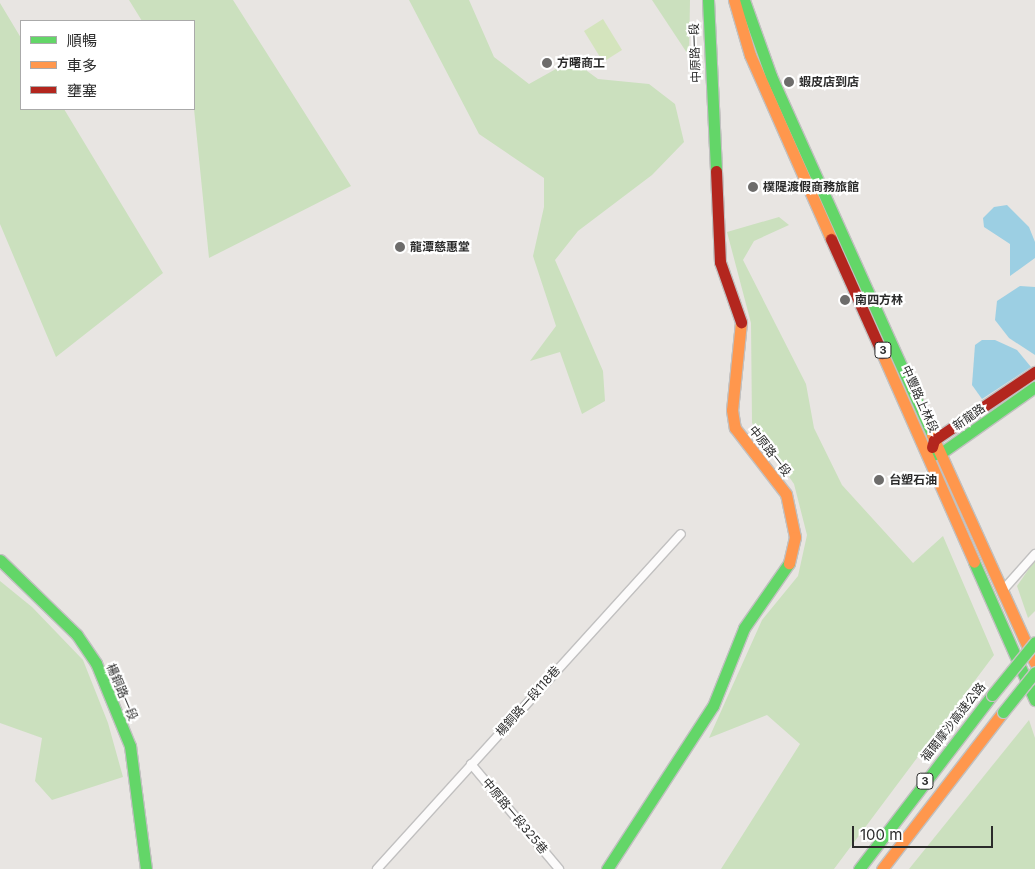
<!DOCTYPE html>
<html>
<head>
<meta charset="utf-8">
<style>
	body { margin:0 }
	#map { position:relative; width:1035px; height:869px; overflow:hidden; background:#e8e5e2; font-family:Inter,"Noto Sans TC",sans-serif }
	div>[style] { position:absolute }
	.green>* { inset:0; background:#cbe0be }
	.pitch>* { inset:0; background:#d4e4bd }
	.water>* { inset:0; background:#9ccfe3 }
	.roads { filter:drop-shadow(1px 0 #c1c0c0) drop-shadow(-1px 0 #c1c0c0) drop-shadow(0 1px #c1c0c0) drop-shadow(0 -1px #c1c0c0) }
	.street>* { height:8px; margin:-4px; padding:0 4px; transform-origin:4px; border-radius:4px; background:#fcfbfb }
	.fast>* { height:11px; margin:-5.5px; padding:0 5.5px; transform-origin:5.5px; border-radius:5.5px; background:#63d668 }
	.slow>* { height:11px; margin:-5.5px; padding:0 5.5px; transform-origin:5.5px; border-radius:5.5px; background:#ff974d }
	.jam>* { height:11px; margin:-5.5px; padding:0 5.5px; transform-origin:5.5px; border-radius:5.5px; background:#b3261e }
	.bridges { filter:drop-shadow(1px 0 #c5c3c2) drop-shadow(-1px 0 #c5c3c2) drop-shadow(0 1px #c5c3c2) drop-shadow(0 -1px #c5c3c2) }
	.fast-bridge>* { height:11px; margin:-5.5px; padding:0 5.5px; transform-origin:5.5px; border-radius:5.5px; background:#63d668 }
	.dots>* { width:14px; height:14px; translate:-50% -50%; box-sizing:border-box; border:2px solid #fff; border-radius:50% }
	span { translate:-50% -50%; white-space:nowrap; text-align:center; line-height:1.15; -webkit-text-stroke:4.5px #fff; paint-order:stroke }
	.shield-label span { padding:1px 4px; background:#fff; border:1px solid; border-radius:4px; -webkit-text-stroke-width:0 }
	.shield-label { font-size:11px; color:#2b2b2b; font-weight:700 }
	.street-label { font-size:12px; color:#2b2b2b }
	.poi-label { font-size:12px; color:#2b2b2b; font-weight:700 }
	.left { translate:0 -50%; text-align:left }
	.legend { position:absolute; left:20px; top:20px; width:175px; height:90px; box-sizing:border-box; background:#fff; border:1px solid #aaa; margin:0; padding:6px 9px; list-style:none; font-size:15px; color:#2b2b2b }
	.legend li { display:flex; align-items:center; gap:10px; height:25px }
	.legend b { width:25px; border:1px solid #aaa }
	.scale { position:absolute; left:852px; top:826px; width:141px; height:22px; box-sizing:border-box; border:2px solid #2b2b2b; border-top:0; padding-left:6px; font-size:15px; line-height:18px; white-space:nowrap; color:#2b2b2b; -webkit-text-stroke:4px #fff; paint-order:stroke }
</style>
</head>
<body>
<div id="map">
	<div class="green">
		<i style="clip-path:polygon(129px 0,233px 0,351px 186px,209px 258px,194px 109px,194px 21px,142px 21px)"></i>
		<i style="clip-path:polygon(409px 0,469px 0,494px 57px,529px 84px,572px 60px,598px 79px,649px 84px,675px 104px,684px 142px,652px 175px,578px 231px,555px 260px,603px 371px,605px 401px,582px 414px,560px 352px,530px 361px,556px 326px,533px 256px,544px 207px,544px 178px,479px 134px)"></i>
		<i style="clip-path:polygon(652px 0,690px 0,689px 56px)"></i>
		<i style="clip-path:polygon(0 3px,21px 38px,21px 109px,64px 109px,163px 273px,56px 357px,0 224px)"></i>
		<i style="clip-path:polygon(779px 217px,789px 225px,754px 241px,743px 260px,806px 384px,814px 428px,842px 485px,913px 563px,943px 536px,994px 655px,834px 869px,721px 869px,800px 744px,767px 715px,709px 738px,762px 620px,798px 576px,807px 535px,794px 484px,752px 423px,751px 323px,727px 232px)"></i>
		<i style="clip-path:polygon(1035px 560px,1035px 611px,1028px 618px,1017px 586px)"></i>
		<i style="clip-path:polygon(0 581px,32px 607px,83px 660px,108px 723px,123px 777px,52px 800px,35px 781px,42px 738px,0 723px)"></i>
		<i style="clip-path:polygon(1029px 720px,1035px 738px,1035px 869px,909px 869px)"></i>
	</div>
	<div class="pitch">
		<i style="clip-path:polygon(603px 19px,622px 50px,603px 62px,584px 31px)"></i>
	</div>
	<div class="water">
		<i style="clip-path:polygon(1007px 205px,1029px 227px,1035px 242px,1035px 258px,1010px 276px,1010px 244px,984px 227px,983px 218px,994px 207px)"></i>
		<i style="clip-path:polygon(1020px 286px,1035px 287px,1035px 355px,1009px 338px,995px 320px,997px 301px)"></i>
		<i style="clip-path:polygon(982px 340px,995px 340px,1017px 350px,1031px 367px,982px 399px,972px 385px,975px 345px)"></i>
	</div>
	<div class="roads">
		<div class="street">
			<i style="left:1003px;top:590px;width:48px;rotate:-48.4deg"></i>
			<i style="left:471px;top:764px;width:137px;rotate:50deg"></i>
			<i style="left:377px;top:869px;width:452px;rotate:-47.8deg"></i>
		</div>
		<div class="fast">
			<i style="left:708px;top:0;width:171px;rotate:87.3deg"></i>
			<i style="left:744px;top:0;width:81px;rotate:70.4deg"></i>
			<i style="left:771px;top:76px;width:393px;rotate:65.8deg"></i>
			<i style="left:932px;top:447px;width:8px;rotate:104deg"></i>
			<i style="left:930px;top:455px;width:11px;rotate:-10deg"></i>
			<i style="left:941px;top:453px;width:115px;rotate:-35.1deg"></i>
			<i style="left:0;top:560px;width:107px;rotate:44.2deg"></i>
			<i style="left:77px;top:635px;width:34px;rotate:56deg"></i>
			<i style="left:96px;top:663px;width:90px;rotate:67.7deg"></i>
			<i style="left:130px;top:746px;width:124px;rotate:82.6deg"></i>
			<i style="left:974px;top:562px;width:151px;rotate:66.2deg"></i>
			<i style="left:607px;top:869px;width:194px;rotate:-57deg"></i>
			<i style="left:713px;top:706px;width:84px;rotate:-68.3deg"></i>
			<i style="left:744px;top:628px;width:79px;rotate:-55.3deg"></i>
			<i style="left:859px;top:869px;width:219px;rotate:-52.6deg"></i>
		</div>
		<div class="slow">
			<i style="left:734px;top:0;width:57px;rotate:73.8deg"></i>
			<i style="left:750px;top:55px;width:201px;rotate:66.2deg"></i>
			<i style="left:741px;top:322px;width:88px;rotate:95.8deg"></i>
			<i style="left:732px;top:410px;width:18px;rotate:81deg"></i>
			<i style="left:735px;top:428px;width:83px;rotate:52.3deg"></i>
			<i style="left:786px;top:494px;width:44px;rotate:78.2deg"></i>
			<i style="left:795px;top:537px;width:27px;rotate:103deg"></i>
			<i style="left:882px;top:353px;width:228px;rotate:66.2deg"></i>
			<i style="left:932px;top:435px;width:250px;rotate:65.7deg"></i>
			<i style="left:882px;top:869px;width:198px;rotate:-52.4deg"></i>
		</div>
		<div class="jam">
			<i style="left:716px;top:171px;width:91px;rotate:87.5deg"></i>
			<i style="left:720px;top:262px;width:64px;rotate:70.7deg"></i>
			<i style="left:831px;top:239px;width:125px;rotate:65.9deg"></i>
			<i style="left:932px;top:447px;width:7px;rotate:-74deg"></i>
			<i style="left:934px;top:440px;width:122px;rotate:-34deg"></i>
		</div>
	</div>
	<div class="bridges">
		<div class="fast-bridge">
			<i style="left:992px;top:695px;width:68px;rotate:-50.9deg"></i>
			<i style="left:1003px;top:712px;width:51px;rotate:-51.3deg"></i>
		</div>
	</div>
	<div class="dots">
		<i style="left:547px;top:63px;background:#6d6c6b"></i>
		<i style="left:789px;top:82px;background:#6d6c6b"></i>
		<i style="left:753px;top:187px;background:#6d6c6b"></i>
		<i style="left:400px;top:247px;background:#6d6c6b"></i>
		<i style="left:845px;top:300px;background:#6d6c6b"></i>
		<i style="left:879px;top:480px;background:#6d6c6b"></i>
	</div>
	<div class="shield-label">
		<span style="left:883px;top:350px">3</span>
		<span style="left:925px;top:781px">3</span>
	</div>
	<div class="street-label">
		<span style="left:695px;top:53px;rotate:-92deg">中原路一段</span>
		<span style="left:920px;top:399px;rotate:66deg">中豐路上林段</span>
		<span style="left:969px;top:417px;rotate:-35deg">新龍路</span>
		<span style="left:770px;top:451px;rotate:52deg">中原路一段</span>
		<span style="left:122px;top:692px;rotate:67deg">楊銅路一段</span>
		<span style="left:528px;top:701px;rotate:-48deg">楊銅路一段118巷</span>
		<span style="left:953px;top:722px;rotate:-52deg">福爾摩沙高速公路</span>
		<span style="left:515px;top:816px;rotate:50deg">中原路一段325巷</span>
	</div>
	<div class="poi-label">
		<span class="left" style="left:557px;top:63px">方曙商工</span>
		<span class="left" style="left:799px;top:82px">蝦皮店到店</span>
		<span class="left" style="left:763px;top:187px">樸隄渡假商務旅館</span>
		<span class="left" style="left:410px;top:247px">龍潭慈惠堂</span>
		<span class="left" style="left:855px;top:300px">南四方林</span>
		<span class="left" style="left:889px;top:480px">台塑石油</span>
	</div>
	<ul class="legend">
	<li><b style="height:6px;background:#63d668"></b>順暢</li>
	<li><b style="height:6px;background:#ff974d"></b>車多</li>
	<li><b style="height:6px;background:#b3261e"></b>壅塞</li>
	</ul>
	<div class="scale">100 m</div>
</div>
</body>
</html>
